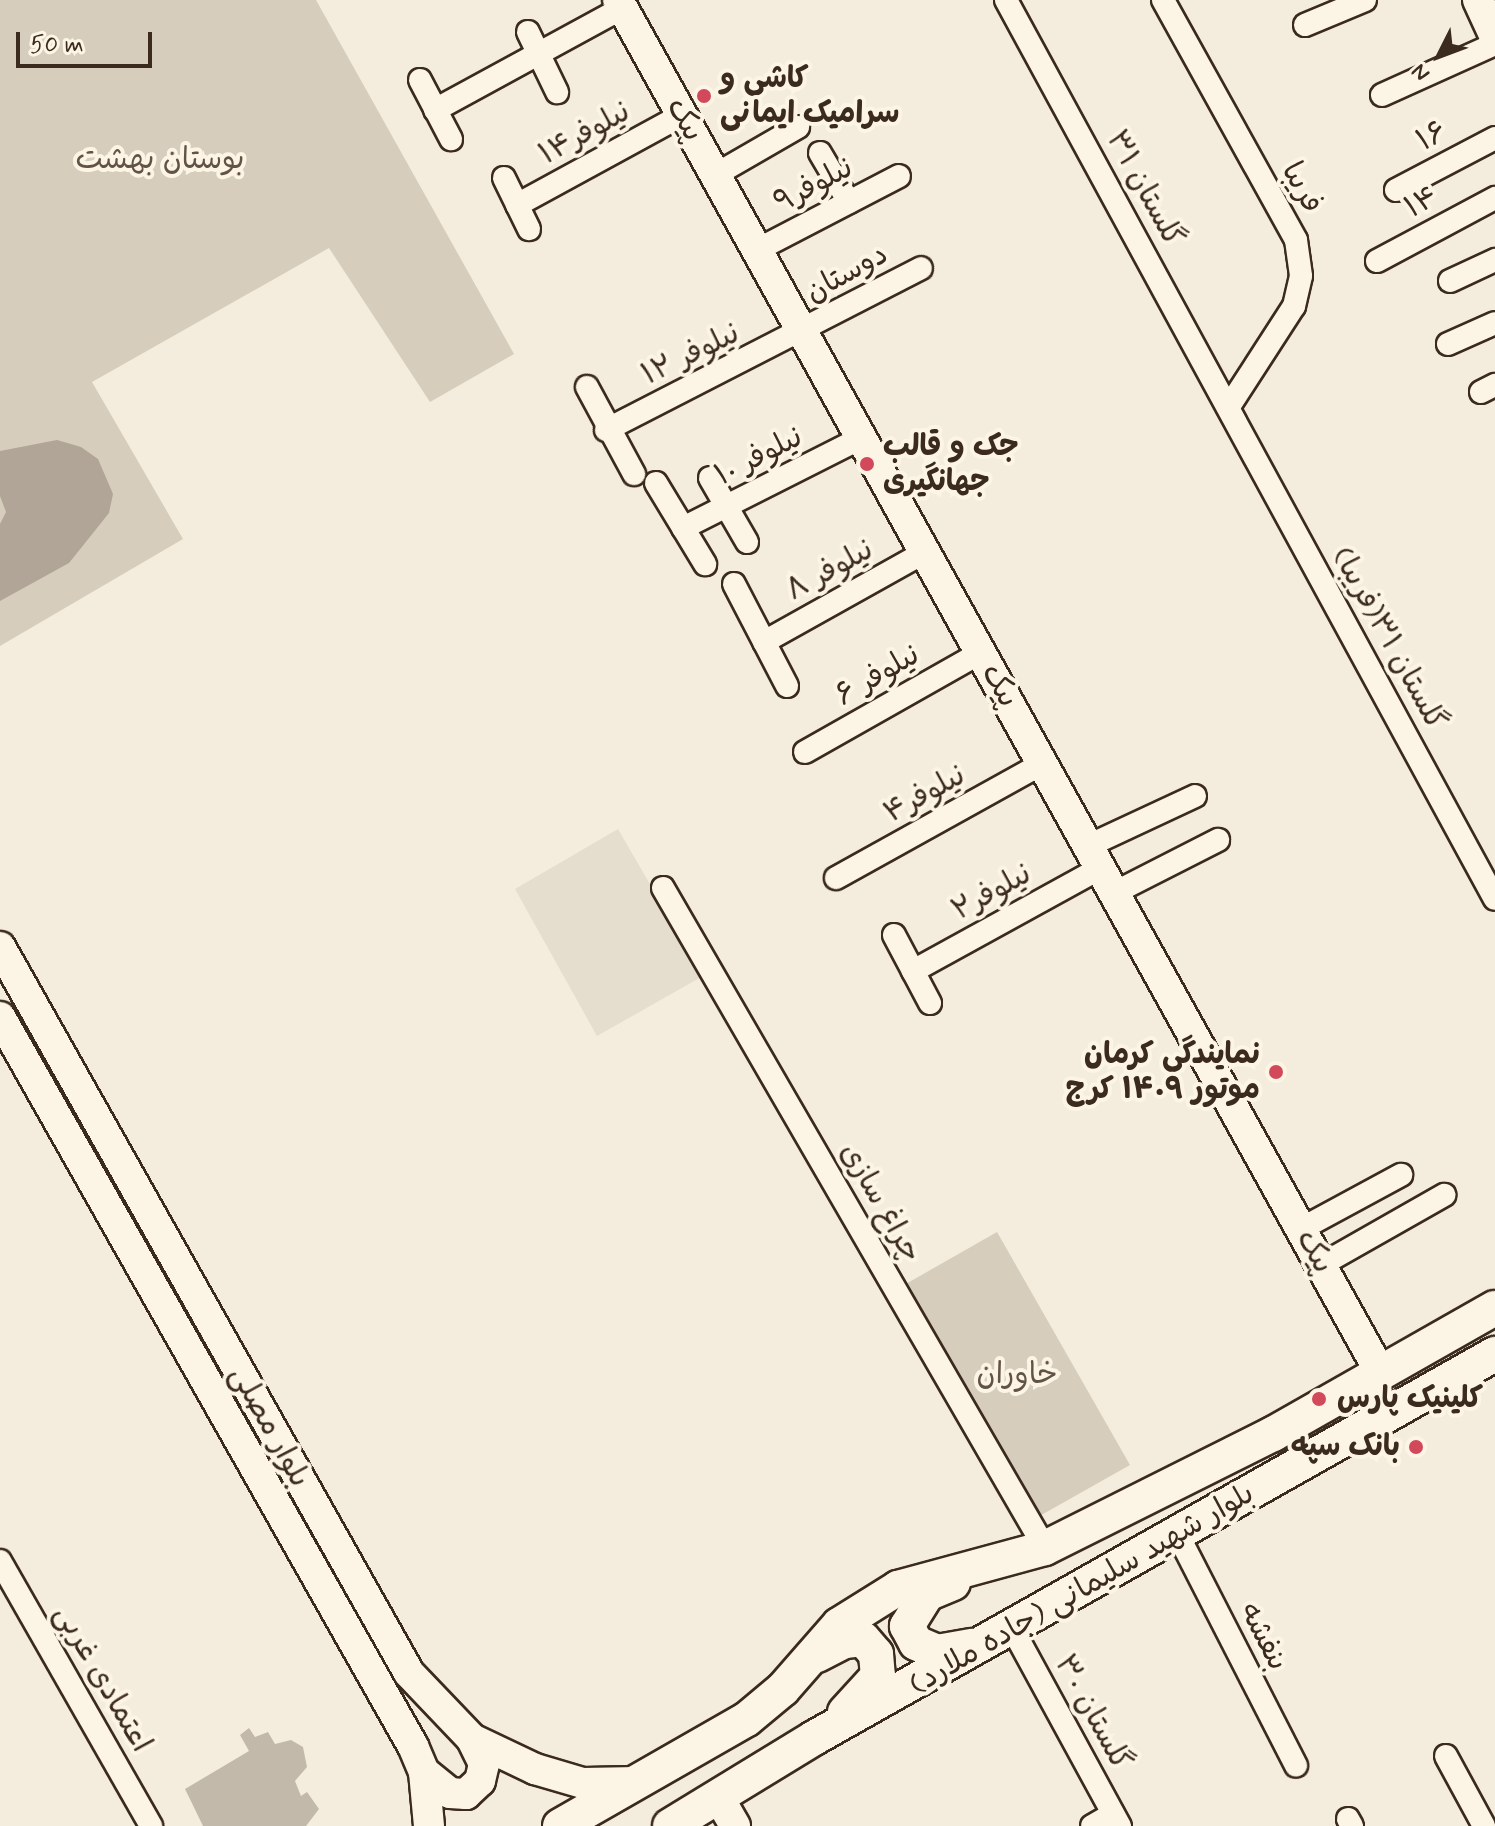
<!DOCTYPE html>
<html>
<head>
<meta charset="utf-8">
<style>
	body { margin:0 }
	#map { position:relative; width:1495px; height:1826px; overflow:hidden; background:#f4eddd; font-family:Mynerve,"Playpen Sans Arabic",sans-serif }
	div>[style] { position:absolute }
	.built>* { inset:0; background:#e5ddce }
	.green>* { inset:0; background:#d6cdbd }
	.water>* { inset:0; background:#b0a596 }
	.building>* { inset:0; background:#c3b9aa }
	.roads { filter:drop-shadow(2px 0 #3b2a1e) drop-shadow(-2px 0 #3b2a1e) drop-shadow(0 2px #3b2a1e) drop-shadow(0 -2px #3b2a1e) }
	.street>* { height:22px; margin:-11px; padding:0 11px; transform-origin:11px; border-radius:11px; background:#fcf5e5 }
	.secondary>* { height:30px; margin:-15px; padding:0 15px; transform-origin:15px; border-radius:15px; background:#fcf5e5 }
	.primary>* { height:34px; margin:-17px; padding:0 17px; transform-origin:17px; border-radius:17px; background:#fcf5e5 }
	.dots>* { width:22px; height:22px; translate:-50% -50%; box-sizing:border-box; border:4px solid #fcf5e5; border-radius:50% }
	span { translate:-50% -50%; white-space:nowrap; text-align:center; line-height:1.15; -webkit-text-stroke:8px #fcf5e5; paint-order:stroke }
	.poi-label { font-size:30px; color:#3b2a1e; font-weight:700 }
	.left { translate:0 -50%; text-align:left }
	.right { translate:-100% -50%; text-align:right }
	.street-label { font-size:30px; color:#3b2a1e }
	.park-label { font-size:30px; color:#625346 }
	.north { position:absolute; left:1399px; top:16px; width:80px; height:80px; -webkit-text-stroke:6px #fcf5e5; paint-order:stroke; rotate:228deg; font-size:22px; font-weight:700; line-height:32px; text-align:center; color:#3b2a1e }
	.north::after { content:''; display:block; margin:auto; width:28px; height:36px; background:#3b2a1e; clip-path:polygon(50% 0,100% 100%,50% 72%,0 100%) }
	.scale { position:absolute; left:16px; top:32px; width:136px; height:36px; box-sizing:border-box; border:4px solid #3b2a1e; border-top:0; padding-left:10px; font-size:24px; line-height:28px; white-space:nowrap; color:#3b2a1e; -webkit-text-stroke:6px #fcf5e5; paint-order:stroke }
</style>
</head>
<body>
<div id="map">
	<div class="built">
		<i style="clip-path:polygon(618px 829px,703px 976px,597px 1036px,515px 889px)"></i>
	</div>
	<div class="green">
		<i style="clip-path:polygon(0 0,316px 0,514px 354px,430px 402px,329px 248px,92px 382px,183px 539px,0 646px)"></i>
		<i style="clip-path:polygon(997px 1232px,1130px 1465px,1036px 1518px,904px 1285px)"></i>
	</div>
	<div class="water">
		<i style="clip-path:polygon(57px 440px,81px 447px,98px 459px,113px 494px,109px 513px,69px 563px,0 601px,0 524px,6px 512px,0 496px,0 451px)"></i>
	</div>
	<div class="building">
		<i style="clip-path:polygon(249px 1728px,255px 1737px,268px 1732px,275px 1744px,291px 1740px,303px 1747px,307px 1767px,295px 1781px,301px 1796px,307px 1792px,319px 1809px,306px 1826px,203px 1826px,185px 1789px,249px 1751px,240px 1735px)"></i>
	</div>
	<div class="roads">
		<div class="street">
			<i style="left:1006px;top:0;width:1023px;rotate:61.46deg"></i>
			<i style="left:1163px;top:0;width:274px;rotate:61deg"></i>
			<i style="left:1296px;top:240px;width:36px;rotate:82deg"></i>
			<i style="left:1301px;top:276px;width:31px;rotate:103deg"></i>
			<i style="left:1294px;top:306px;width:121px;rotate:122.9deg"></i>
			<i style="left:1305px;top:25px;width:65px;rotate:-22.6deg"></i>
			<i style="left:528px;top:32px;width:67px;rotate:64.2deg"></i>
			<i style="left:420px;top:80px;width:67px;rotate:62.3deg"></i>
			<i style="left:1382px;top:95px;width:124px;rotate:-24.3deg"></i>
			<i style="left:435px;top:110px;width:213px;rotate:-28.6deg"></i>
			<i style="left:820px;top:153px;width:57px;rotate:59.4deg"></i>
			<i style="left:715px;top:175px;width:96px;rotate:-30deg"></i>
			<i style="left:504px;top:178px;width:57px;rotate:63.9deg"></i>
			<i style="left:1396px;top:190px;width:112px;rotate:-27.7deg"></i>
			<i style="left:517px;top:205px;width:188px;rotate:-28.6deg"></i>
			<i style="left:757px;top:250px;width:160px;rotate:-27.5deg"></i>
			<i style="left:1377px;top:261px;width:134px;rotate:-28.1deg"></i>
			<i style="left:1450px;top:281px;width:50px;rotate:-25deg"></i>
			<i style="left:1448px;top:344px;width:51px;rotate:-24.1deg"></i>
			<i style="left:587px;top:387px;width:99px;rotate:61.6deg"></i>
			<i style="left:1481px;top:392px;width:16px;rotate:-27deg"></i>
			<i style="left:606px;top:430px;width:354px;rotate:-27.2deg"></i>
			<i style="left:710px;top:478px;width:74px;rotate:60deg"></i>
			<i style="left:656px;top:483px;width:95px;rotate:58.8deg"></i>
			<i style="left:683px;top:528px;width:199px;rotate:-26.8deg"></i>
			<i style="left:734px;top:584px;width:115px;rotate:62.5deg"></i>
			<i style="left:764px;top:642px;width:184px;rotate:-29.2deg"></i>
			<i style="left:805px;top:752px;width:201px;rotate:-29.5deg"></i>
			<i style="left:1088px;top:846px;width:118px;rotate:-25deg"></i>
			<i style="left:836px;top:878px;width:235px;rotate:-29deg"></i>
			<i style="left:663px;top:888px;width:763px;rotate:59.94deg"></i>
			<i style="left:1114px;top:893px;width:117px;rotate:-27deg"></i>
			<i style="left:894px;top:935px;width:77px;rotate:62.1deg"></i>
			<i style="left:913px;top:971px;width:213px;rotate:-28.8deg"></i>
			<i style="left:1301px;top:1229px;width:114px;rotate:-28.4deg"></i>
			<i style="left:1321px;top:1265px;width:142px;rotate:-29.6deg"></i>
			<i style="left:1178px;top:1535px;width:259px;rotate:62.9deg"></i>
			<i style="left:0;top:1561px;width:305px;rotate:60.3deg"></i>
			<i style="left:1012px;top:1628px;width:226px;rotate:61.4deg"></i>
			<i style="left:1446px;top:1756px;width:80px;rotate:61.5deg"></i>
			<i style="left:1348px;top:1819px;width:8px;rotate:60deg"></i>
			<i style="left:1092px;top:1826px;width:24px;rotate:-30deg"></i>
		</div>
		<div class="secondary">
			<i style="left:618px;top:0;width:1569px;rotate:60.95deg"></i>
			<i style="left:1478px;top:0;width:41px;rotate:65.3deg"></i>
			<i style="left:0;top:947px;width:833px;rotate:60.6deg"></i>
			<i style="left:409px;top:1673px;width:91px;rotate:46.3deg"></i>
			<i style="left:472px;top:1739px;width:70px;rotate:25.5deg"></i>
			<i style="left:535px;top:1769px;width:50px;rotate:16.3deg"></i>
			<i style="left:583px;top:1783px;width:55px;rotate:-1deg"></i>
			<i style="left:0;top:1017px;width:838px;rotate:60.47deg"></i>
			<i style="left:413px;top:1746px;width:28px;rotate:67deg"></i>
			<i style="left:424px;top:1772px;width:54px;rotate:84.7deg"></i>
			<i style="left:424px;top:1772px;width:33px;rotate:39deg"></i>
			<i style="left:450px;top:1793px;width:16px;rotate:4deg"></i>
			<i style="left:466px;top:1794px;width:19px;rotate:-43deg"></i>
			<i style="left:480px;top:1781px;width:17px;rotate:-77deg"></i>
			<i style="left:484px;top:1764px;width:28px;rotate:-116deg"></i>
			<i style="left:719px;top:1798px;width:32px;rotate:60deg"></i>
		</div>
		<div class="primary">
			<i style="left:953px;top:1583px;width:28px;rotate:157deg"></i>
			<i style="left:927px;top:1594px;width:38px;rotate:122deg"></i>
			<i style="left:907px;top:1626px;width:19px;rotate:62deg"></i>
			<i style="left:916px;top:1643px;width:23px;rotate:23deg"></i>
			<i style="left:937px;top:1652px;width:36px;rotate:-10deg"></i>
			<i style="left:817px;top:1655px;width:31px;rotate:-27deg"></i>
			<i style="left:845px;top:1641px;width:18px;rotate:-6deg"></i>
			<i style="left:863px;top:1639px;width:20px;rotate:49deg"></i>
			<i style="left:876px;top:1654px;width:22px;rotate:85deg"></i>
			<i style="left:878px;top:1676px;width:49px;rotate:132.5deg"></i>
			<i style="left:560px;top:1826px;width:215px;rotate:-29.8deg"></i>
			<i style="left:747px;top:1719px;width:47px;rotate:-39.8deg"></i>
			<i style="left:783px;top:1689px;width:85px;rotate:-48.8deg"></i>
			<i style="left:839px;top:1625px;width:70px;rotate:-32.1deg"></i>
			<i style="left:898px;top:1588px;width:152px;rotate:-15.2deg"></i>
			<i style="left:1045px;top:1548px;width:255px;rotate:-26.6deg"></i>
			<i style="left:1273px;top:1434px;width:255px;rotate:-29.6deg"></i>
			<i style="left:670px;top:1826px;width:169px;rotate:-31.4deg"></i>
			<i style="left:814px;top:1738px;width:782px;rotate:-29.42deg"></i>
		</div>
	</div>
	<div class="dots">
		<i style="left:704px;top:96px;background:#d1495b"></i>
		<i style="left:867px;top:464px;background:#d1495b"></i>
		<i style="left:1276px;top:1072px;background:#d1495b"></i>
		<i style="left:1319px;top:1399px;background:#d1495b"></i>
		<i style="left:1416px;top:1447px;background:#d1495b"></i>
	</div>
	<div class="poi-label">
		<span class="left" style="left:720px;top:96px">کاشی و<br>سرامیک ایمانی</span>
		<span class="left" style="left:883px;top:464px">جک و قالب<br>جهانگیری</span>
		<span class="right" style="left:1260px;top:1072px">نمایندگی کرمان<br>موتور ۱۴۰۹ کرج</span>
		<span class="left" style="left:1337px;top:1399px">کلینیک پارس</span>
		<span class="right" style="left:1400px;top:1447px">بانک سپه</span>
	</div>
	<div class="street-label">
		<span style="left:684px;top:120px;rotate:61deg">پیک</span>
		<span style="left:585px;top:134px;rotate:-29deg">نیلوفر۱۴</span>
		<span style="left:1432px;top:137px;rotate:-28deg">۱۶</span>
		<span style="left:814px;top:186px;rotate:-28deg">نیلوفر۹</span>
		<span style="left:1301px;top:188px;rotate:61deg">فریبا</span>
		<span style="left:1144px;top:189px;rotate:61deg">گلستان ۳۱</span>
		<span style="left:1422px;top:203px;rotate:-28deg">۱۴</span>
		<span style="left:847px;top:274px;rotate:-29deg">دوستان</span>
		<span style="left:691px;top:355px;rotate:-26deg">نیلوفر ۱۲</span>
		<span style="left:759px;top:457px;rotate:-27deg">نیلوفر ۱۰</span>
		<span style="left:830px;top:571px;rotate:-29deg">نیلوفر ۸</span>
		<span style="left:1388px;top:639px;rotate:61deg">گلستان ۳۱(فریبا)</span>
		<span style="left:878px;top:676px;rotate:-30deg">نیلوفر ۶</span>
		<span style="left:999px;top:686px;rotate:61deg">پیک</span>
		<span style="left:925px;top:795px;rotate:-29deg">نیلوفر۴</span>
		<span style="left:992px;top:893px;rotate:-29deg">نیلوفر۲</span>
		<span style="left:880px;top:1203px;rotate:60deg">چراغ سازی</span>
		<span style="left:1314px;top:1252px;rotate:61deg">پیک</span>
		<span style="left:269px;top:1427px;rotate:61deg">بلوار مصلی</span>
		<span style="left:1082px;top:1590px;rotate:-30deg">بلوار شهید سلیمانی (جاده ملارد)</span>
		<span style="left:1263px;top:1637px;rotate:63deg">بنفشه</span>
		<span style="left:102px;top:1679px;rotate:60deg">اعتمادی غربی</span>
		<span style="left:1092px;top:1713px;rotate:61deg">گلستان ۳۰</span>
	</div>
	<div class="park-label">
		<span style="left:160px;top:160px">بوستان بهشت</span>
		<span style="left:1017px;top:1375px">خاوران</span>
	</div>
	<div class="north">N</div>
	<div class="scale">50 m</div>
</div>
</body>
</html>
